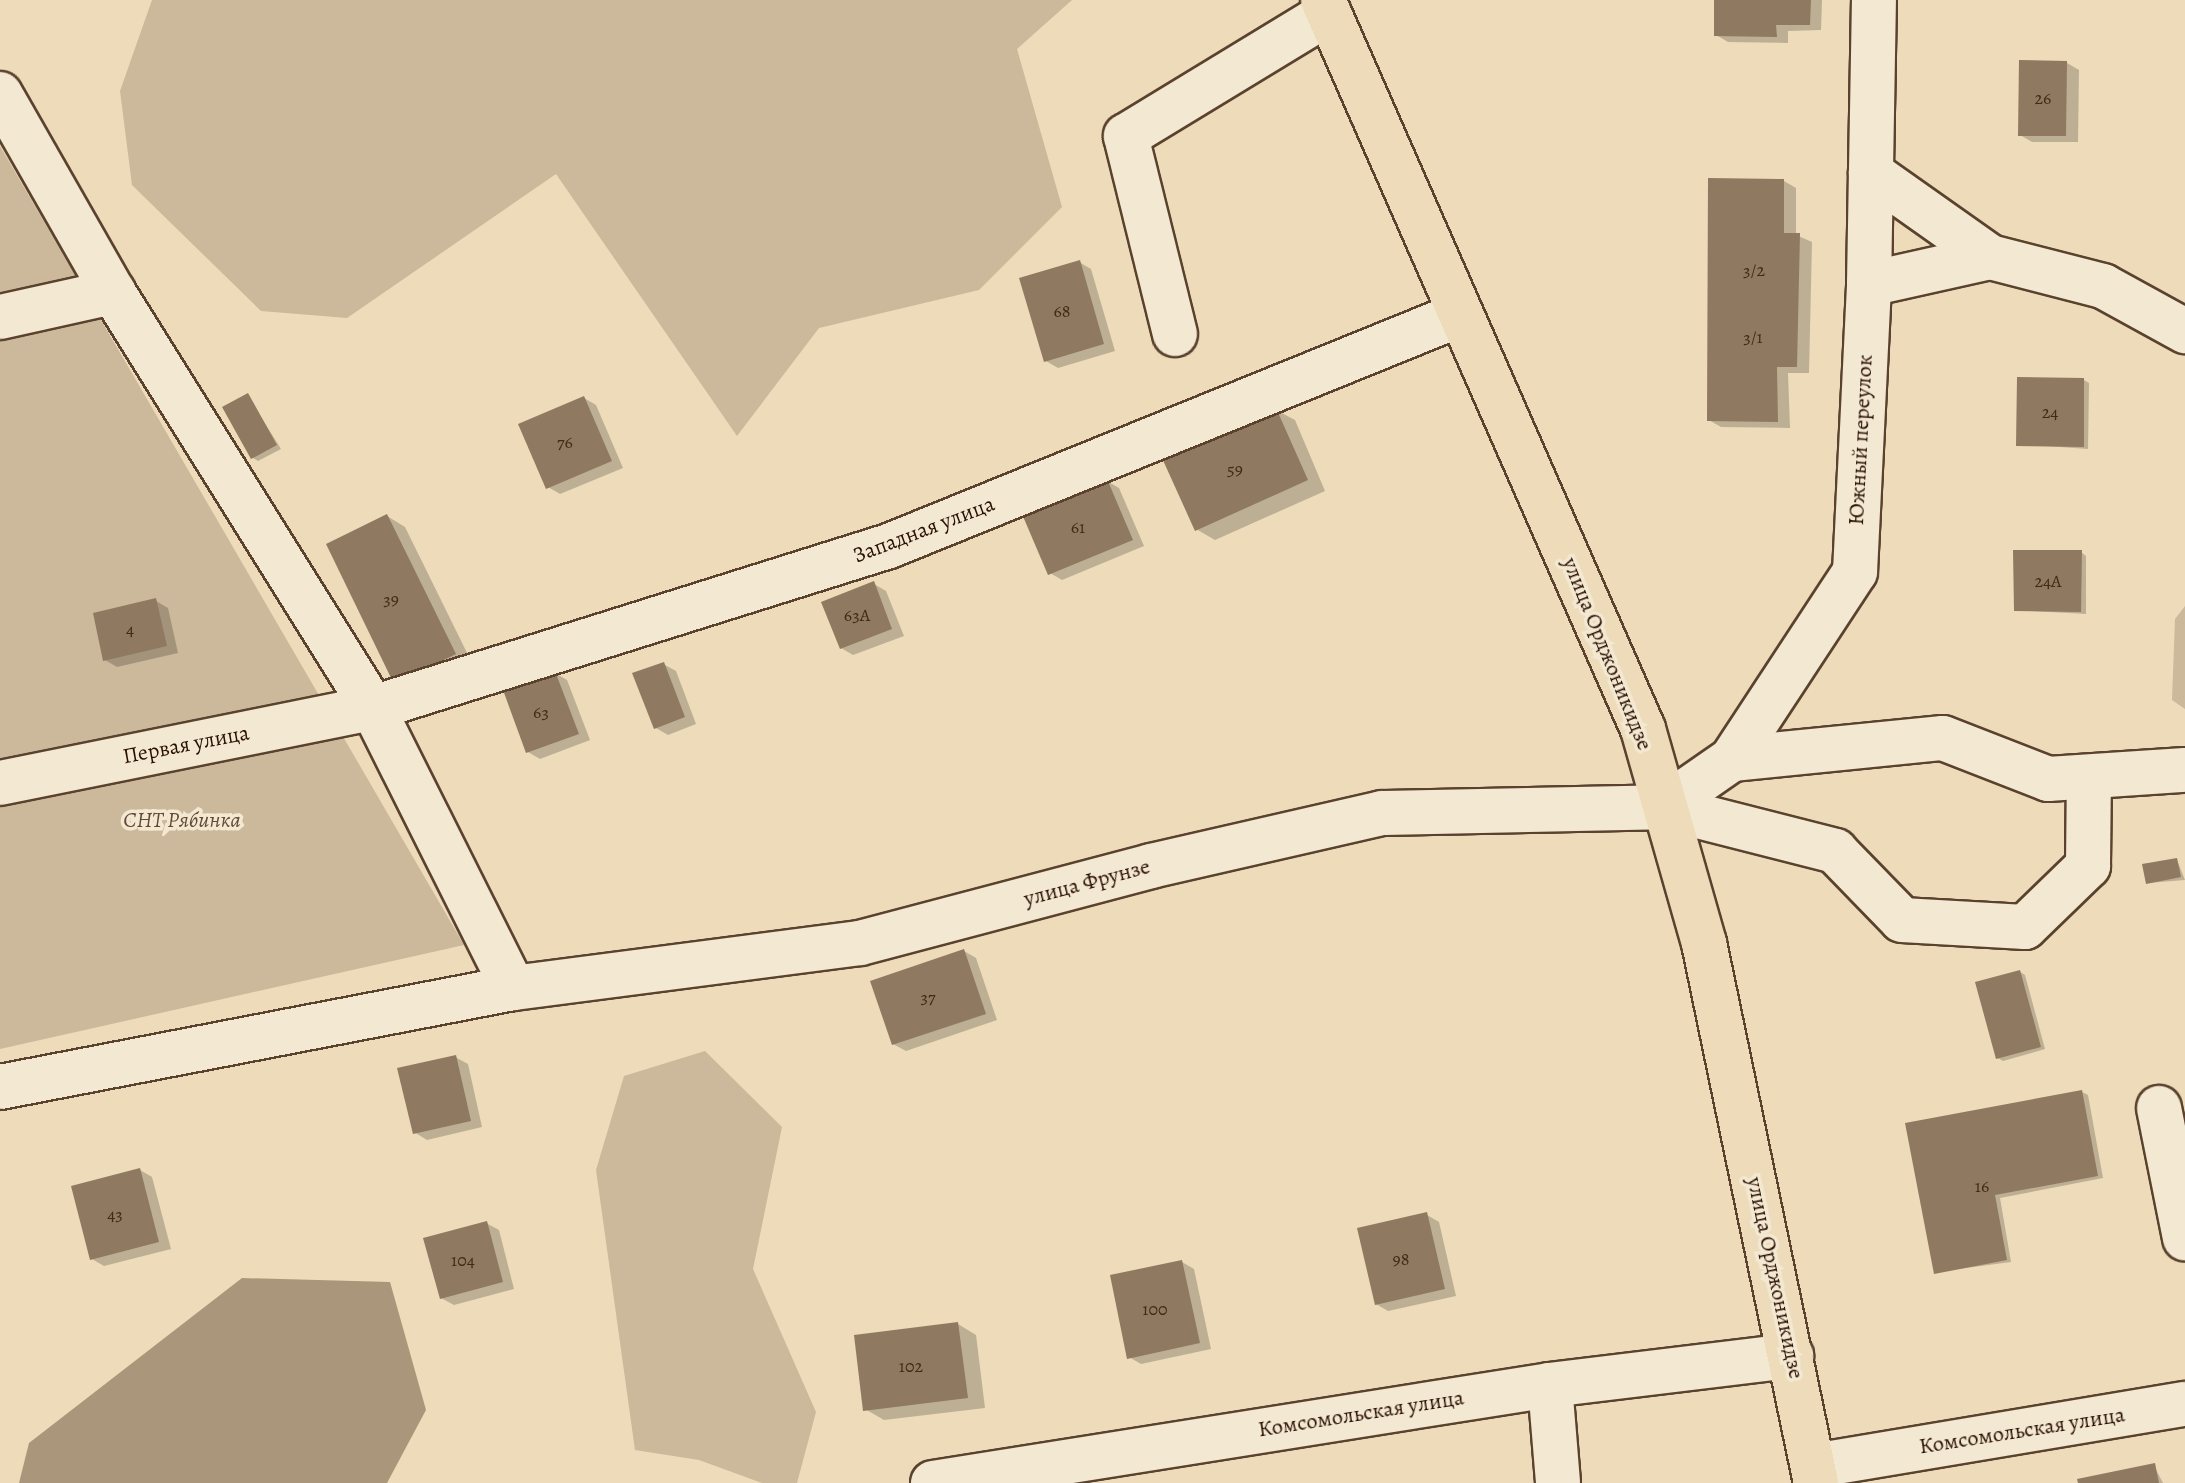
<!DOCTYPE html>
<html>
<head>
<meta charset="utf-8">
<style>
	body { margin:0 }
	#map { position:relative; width:2185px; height:1483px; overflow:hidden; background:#eddbb9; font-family:Alegreya,serif }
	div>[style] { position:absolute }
	.green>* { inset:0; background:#ccb89a }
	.water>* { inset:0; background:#aa967a }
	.shadow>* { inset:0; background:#0003 }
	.building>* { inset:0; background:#8f7960 }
	.roads { filter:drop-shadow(2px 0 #5a422e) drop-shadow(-2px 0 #5a422e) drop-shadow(0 2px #5a422e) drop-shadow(0 -2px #5a422e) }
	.minor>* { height:44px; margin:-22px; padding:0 22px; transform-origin:22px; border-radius:22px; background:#f3e8d2 }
	.major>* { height:44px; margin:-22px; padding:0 22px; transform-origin:22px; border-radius:22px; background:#eddbb9 }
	span { translate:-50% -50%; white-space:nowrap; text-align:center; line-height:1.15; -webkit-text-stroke:7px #f3e8d2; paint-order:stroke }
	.number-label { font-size:18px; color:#422a18 }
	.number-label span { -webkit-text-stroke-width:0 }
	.street-label { font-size:22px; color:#290f00 }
	.park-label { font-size:22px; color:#624a36; font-style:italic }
</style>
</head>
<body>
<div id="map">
	<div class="green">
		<i style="clip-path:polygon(152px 0,1072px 0,1017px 49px,1062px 207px,979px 290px,819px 328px,737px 436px,556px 174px,347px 318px,261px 311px,132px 185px,120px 91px)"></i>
		<i style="clip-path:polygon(0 146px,464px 945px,0 1049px)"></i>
		<i style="clip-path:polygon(2185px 606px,2185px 709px,2172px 700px,2175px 619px)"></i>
		<i style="clip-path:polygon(705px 1051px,782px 1127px,753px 1269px,816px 1412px,797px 1483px,762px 1483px,699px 1460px,635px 1450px,596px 1170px,624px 1076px)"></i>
	</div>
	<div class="water">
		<i style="clip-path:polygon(242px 1278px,390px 1282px,426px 1410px,387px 1483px,19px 1483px,29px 1443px)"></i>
	</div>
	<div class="shadow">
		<i style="clip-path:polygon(1716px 0,1822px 0,1821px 30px,1788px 31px,1788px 43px,1728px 42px,1716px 35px)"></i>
		<i style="clip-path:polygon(2067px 63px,2079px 70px,2078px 142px,2032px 142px,2020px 135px)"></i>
		<i style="clip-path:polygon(1784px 181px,1796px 188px,1796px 235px,1812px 242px,1809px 373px,1788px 373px,1790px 428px,1721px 427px,1709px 420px)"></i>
		<i style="clip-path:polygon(1079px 262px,1091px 269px,1115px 351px,1058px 368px,1046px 361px)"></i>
		<i style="clip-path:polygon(2084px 380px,2089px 383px,2088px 449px,2018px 444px)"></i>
		<i style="clip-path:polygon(248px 396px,281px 449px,258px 461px,253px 458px)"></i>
		<i style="clip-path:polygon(584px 398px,596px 405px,623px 468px,560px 494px,548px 487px)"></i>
		<i style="clip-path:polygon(1276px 410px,1295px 420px,1325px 491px,1215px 540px,1196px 529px)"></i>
		<i style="clip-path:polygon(1107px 481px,1119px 488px,1144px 546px,1062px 580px,1050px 573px)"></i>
		<i style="clip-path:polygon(387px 516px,405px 527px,473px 665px,414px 694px)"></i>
		<i style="clip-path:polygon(2081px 552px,2086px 556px,2086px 614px,2016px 610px)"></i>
		<i style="clip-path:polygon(874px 584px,886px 591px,904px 636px,853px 655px,841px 648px)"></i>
		<i style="clip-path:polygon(156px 601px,168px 608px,178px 653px,117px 667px,105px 660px)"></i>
		<i style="clip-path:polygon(663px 664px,676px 671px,696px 724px,668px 735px,656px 728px)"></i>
		<i style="clip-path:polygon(555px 673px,567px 680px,590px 740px,540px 759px,528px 752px)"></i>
		<i style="clip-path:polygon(2177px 860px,2185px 880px,2148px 883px)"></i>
		<i style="clip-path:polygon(964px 951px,976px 958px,997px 1020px,906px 1051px,893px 1044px)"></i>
		<i style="clip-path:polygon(2020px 972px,2025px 975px,2045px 1049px,2003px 1061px,1998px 1058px)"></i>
		<i style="clip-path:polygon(455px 1057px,468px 1064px,482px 1127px,427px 1140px,414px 1132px)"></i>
		<i style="clip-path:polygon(2082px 1092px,2088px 1095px,2103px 1178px,2000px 1198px,2011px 1262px,1936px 1272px,1908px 1125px)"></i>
		<i style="clip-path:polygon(140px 1170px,152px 1177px,171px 1249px,104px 1266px,92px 1259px)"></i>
		<i style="clip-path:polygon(1427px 1215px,1439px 1222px,1456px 1296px,1388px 1311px,1376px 1304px)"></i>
		<i style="clip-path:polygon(486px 1223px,499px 1230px,514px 1289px,454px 1305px,441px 1298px)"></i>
		<i style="clip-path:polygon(1182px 1262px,1194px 1269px,1211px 1349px,1141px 1364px,1129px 1357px)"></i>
		<i style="clip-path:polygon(958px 1324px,976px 1335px,985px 1408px,884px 1420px,865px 1409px)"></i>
		<i style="clip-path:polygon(2154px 1466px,2163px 1483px,2080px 1483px)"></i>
	</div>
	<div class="building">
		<i style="clip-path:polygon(1714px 0,1811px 0,1810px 25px,1776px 25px,1777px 37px,1714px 36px)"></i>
		<i style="clip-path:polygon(2019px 60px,2067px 61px,2066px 136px,2018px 136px)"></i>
		<i style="clip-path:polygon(1708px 178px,1784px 179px,1784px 233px,1800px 233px,1797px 367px,1777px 367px,1778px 422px,1707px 421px)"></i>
		<i style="clip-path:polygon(1080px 260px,1104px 344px,1044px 362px,1019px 278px)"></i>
		<i style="clip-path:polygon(2017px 377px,2084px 378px,2084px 447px,2016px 446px)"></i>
		<i style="clip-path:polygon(248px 393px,277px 445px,251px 459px,222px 407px)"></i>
		<i style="clip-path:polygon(584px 396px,612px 461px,546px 489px,518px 424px)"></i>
		<i style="clip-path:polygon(1276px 408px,1308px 480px,1195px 531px,1162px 458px)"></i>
		<i style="clip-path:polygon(1107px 479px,1133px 540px,1048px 575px,1022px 514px)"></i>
		<i style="clip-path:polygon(387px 514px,456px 654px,394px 684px,326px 544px)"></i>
		<i style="clip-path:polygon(2013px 550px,2082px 550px,2081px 612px,2014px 611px)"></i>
		<i style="clip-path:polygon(874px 581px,892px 629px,840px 649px,821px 602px)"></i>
		<i style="clip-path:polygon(156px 598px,167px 646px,103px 661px,93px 613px)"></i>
		<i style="clip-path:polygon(664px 662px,685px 717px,654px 729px,632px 673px)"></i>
		<i style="clip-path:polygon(555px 671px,579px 734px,526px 753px,503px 690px)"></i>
		<i style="clip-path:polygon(2177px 858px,2181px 877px,2146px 884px,2142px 864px)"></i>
		<i style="clip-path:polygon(964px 949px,986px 1014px,892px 1045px,870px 981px)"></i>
		<i style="clip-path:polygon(2020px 970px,2041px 1047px,1996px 1059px,1975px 982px)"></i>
		<i style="clip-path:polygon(456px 1055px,471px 1121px,413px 1134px,397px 1068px)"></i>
		<i style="clip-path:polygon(2082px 1090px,2098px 1176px,1995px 1195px,2007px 1260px,1934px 1274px,1905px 1123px)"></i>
		<i style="clip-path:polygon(140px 1168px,159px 1242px,90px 1260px,71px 1186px)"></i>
		<i style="clip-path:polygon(1427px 1212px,1445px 1289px,1375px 1305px,1357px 1228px)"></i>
		<i style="clip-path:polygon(487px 1221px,503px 1282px,440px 1299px,423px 1238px)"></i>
		<i style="clip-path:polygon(1182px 1260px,1200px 1343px,1127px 1359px,1110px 1275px)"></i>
		<i style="clip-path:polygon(958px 1322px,968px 1398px,863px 1411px,854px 1335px)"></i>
		<i style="clip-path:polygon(2155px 1463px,2159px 1483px,2078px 1483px,2077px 1479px)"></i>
	</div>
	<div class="roads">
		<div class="minor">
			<i style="left:0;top:94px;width:228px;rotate:60.3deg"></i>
			<i style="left:113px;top:292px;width:491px;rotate:58deg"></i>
			<i style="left:373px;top:708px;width:313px;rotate:63.4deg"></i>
			<i style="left:1990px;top:257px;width:117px;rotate:14.4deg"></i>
			<i style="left:2103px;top:286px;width:94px;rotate:28.8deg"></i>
			<i style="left:1869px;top:284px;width:124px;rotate:-12.6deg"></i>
			<i style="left:1990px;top:257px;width:146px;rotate:-144.8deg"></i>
			<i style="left:0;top:317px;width:116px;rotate:-12.5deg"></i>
			<i style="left:1175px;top:334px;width:204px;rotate:-103.9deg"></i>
			<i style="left:1126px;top:136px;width:237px;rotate:-31.3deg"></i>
			<i style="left:1732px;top:759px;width:212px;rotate:-5.7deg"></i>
			<i style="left:1943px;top:738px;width:113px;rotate:21.3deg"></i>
			<i style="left:2048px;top:779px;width:137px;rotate:-3.8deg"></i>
			<i style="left:0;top:783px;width:380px;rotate:-11.4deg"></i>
			<i style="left:373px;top:708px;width:541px;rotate:-17.43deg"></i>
			<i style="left:889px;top:546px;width:617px;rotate:-22.08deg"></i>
			<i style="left:1663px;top:807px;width:84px;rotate:-34.8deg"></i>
			<i style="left:1732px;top:759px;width:224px;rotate:-56.7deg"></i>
			<i style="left:1855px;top:572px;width:288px;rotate:-87.2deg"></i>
			<i style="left:1869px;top:284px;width:284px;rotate:-89deg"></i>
			<i style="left:0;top:1087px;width:522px;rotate:-10.92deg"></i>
			<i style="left:513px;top:988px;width:350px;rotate:-7.4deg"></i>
			<i style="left:860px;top:943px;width:301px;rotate:-14.8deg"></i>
			<i style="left:1151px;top:866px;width:237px;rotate:-12.9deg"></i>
			<i style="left:1382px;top:813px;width:281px;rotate:-1.2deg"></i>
			<i style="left:1663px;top:807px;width:178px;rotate:14.3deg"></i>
			<i style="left:1835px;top:851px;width:96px;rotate:45.8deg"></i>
			<i style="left:1902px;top:920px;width:123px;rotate:3.3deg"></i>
			<i style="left:2025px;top:927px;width:88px;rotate:-44.1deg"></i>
			<i style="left:2088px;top:866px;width:89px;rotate:-89.4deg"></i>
			<i style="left:2159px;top:1108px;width:133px;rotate:78.7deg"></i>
			<i style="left:1550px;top:1385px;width:98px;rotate:85.3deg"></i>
			<i style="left:1813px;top:1466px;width:377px;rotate:-9.5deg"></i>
			<i style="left:933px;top:1483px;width:625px;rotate:-9.03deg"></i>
			<i style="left:1550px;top:1385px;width:243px;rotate:-6.9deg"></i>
		</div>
		<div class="major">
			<i style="left:1323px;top:0;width:796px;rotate:66.3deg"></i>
			<i style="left:1643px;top:729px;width:223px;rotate:74.1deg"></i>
			<i style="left:1704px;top:943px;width:551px;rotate:78.28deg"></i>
		</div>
	</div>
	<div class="number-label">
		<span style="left:2043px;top:98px">26</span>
		<span style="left:1754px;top:270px">3/2</span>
		<span style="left:1062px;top:311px">68</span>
		<span style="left:1753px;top:337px">3/1</span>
		<span style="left:2050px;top:412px">24</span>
		<span style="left:565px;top:442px">76</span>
		<span style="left:1235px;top:469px">59</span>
		<span style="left:1078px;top:527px">61</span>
		<span style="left:2048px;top:581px">24А</span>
		<span style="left:391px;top:599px">39</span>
		<span style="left:857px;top:615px">63А</span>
		<span style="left:130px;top:629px">4</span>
		<span style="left:541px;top:712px">63</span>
		<span style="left:928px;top:997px">37</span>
		<span style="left:1982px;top:1186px">16</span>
		<span style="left:115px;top:1214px">43</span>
		<span style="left:1401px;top:1259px">98</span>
		<span style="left:463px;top:1260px">104</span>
		<span style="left:1155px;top:1309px">100</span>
		<span style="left:911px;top:1366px">102</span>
	</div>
	<div class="street-label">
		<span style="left:1861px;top:440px;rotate:-87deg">Южный переулок</span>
		<span style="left:924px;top:530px;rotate:-21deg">Западная улица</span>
		<span style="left:1607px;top:654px;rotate:68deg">улица Орджоникидзе</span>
		<span style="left:186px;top:745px;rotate:-11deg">Первая улица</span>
		<span style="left:1087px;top:883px;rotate:-15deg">улица Фрунзе</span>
		<span style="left:1775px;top:1278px;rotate:78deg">улица Орджоникидзе</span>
		<span style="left:1361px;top:1414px;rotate:-9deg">Комсомольская улица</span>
		<span style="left:2022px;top:1431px;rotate:-9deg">Комсомольская улица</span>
	</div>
	<div class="park-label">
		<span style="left:182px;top:821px">СНТ Рябинка</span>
	</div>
</div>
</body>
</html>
